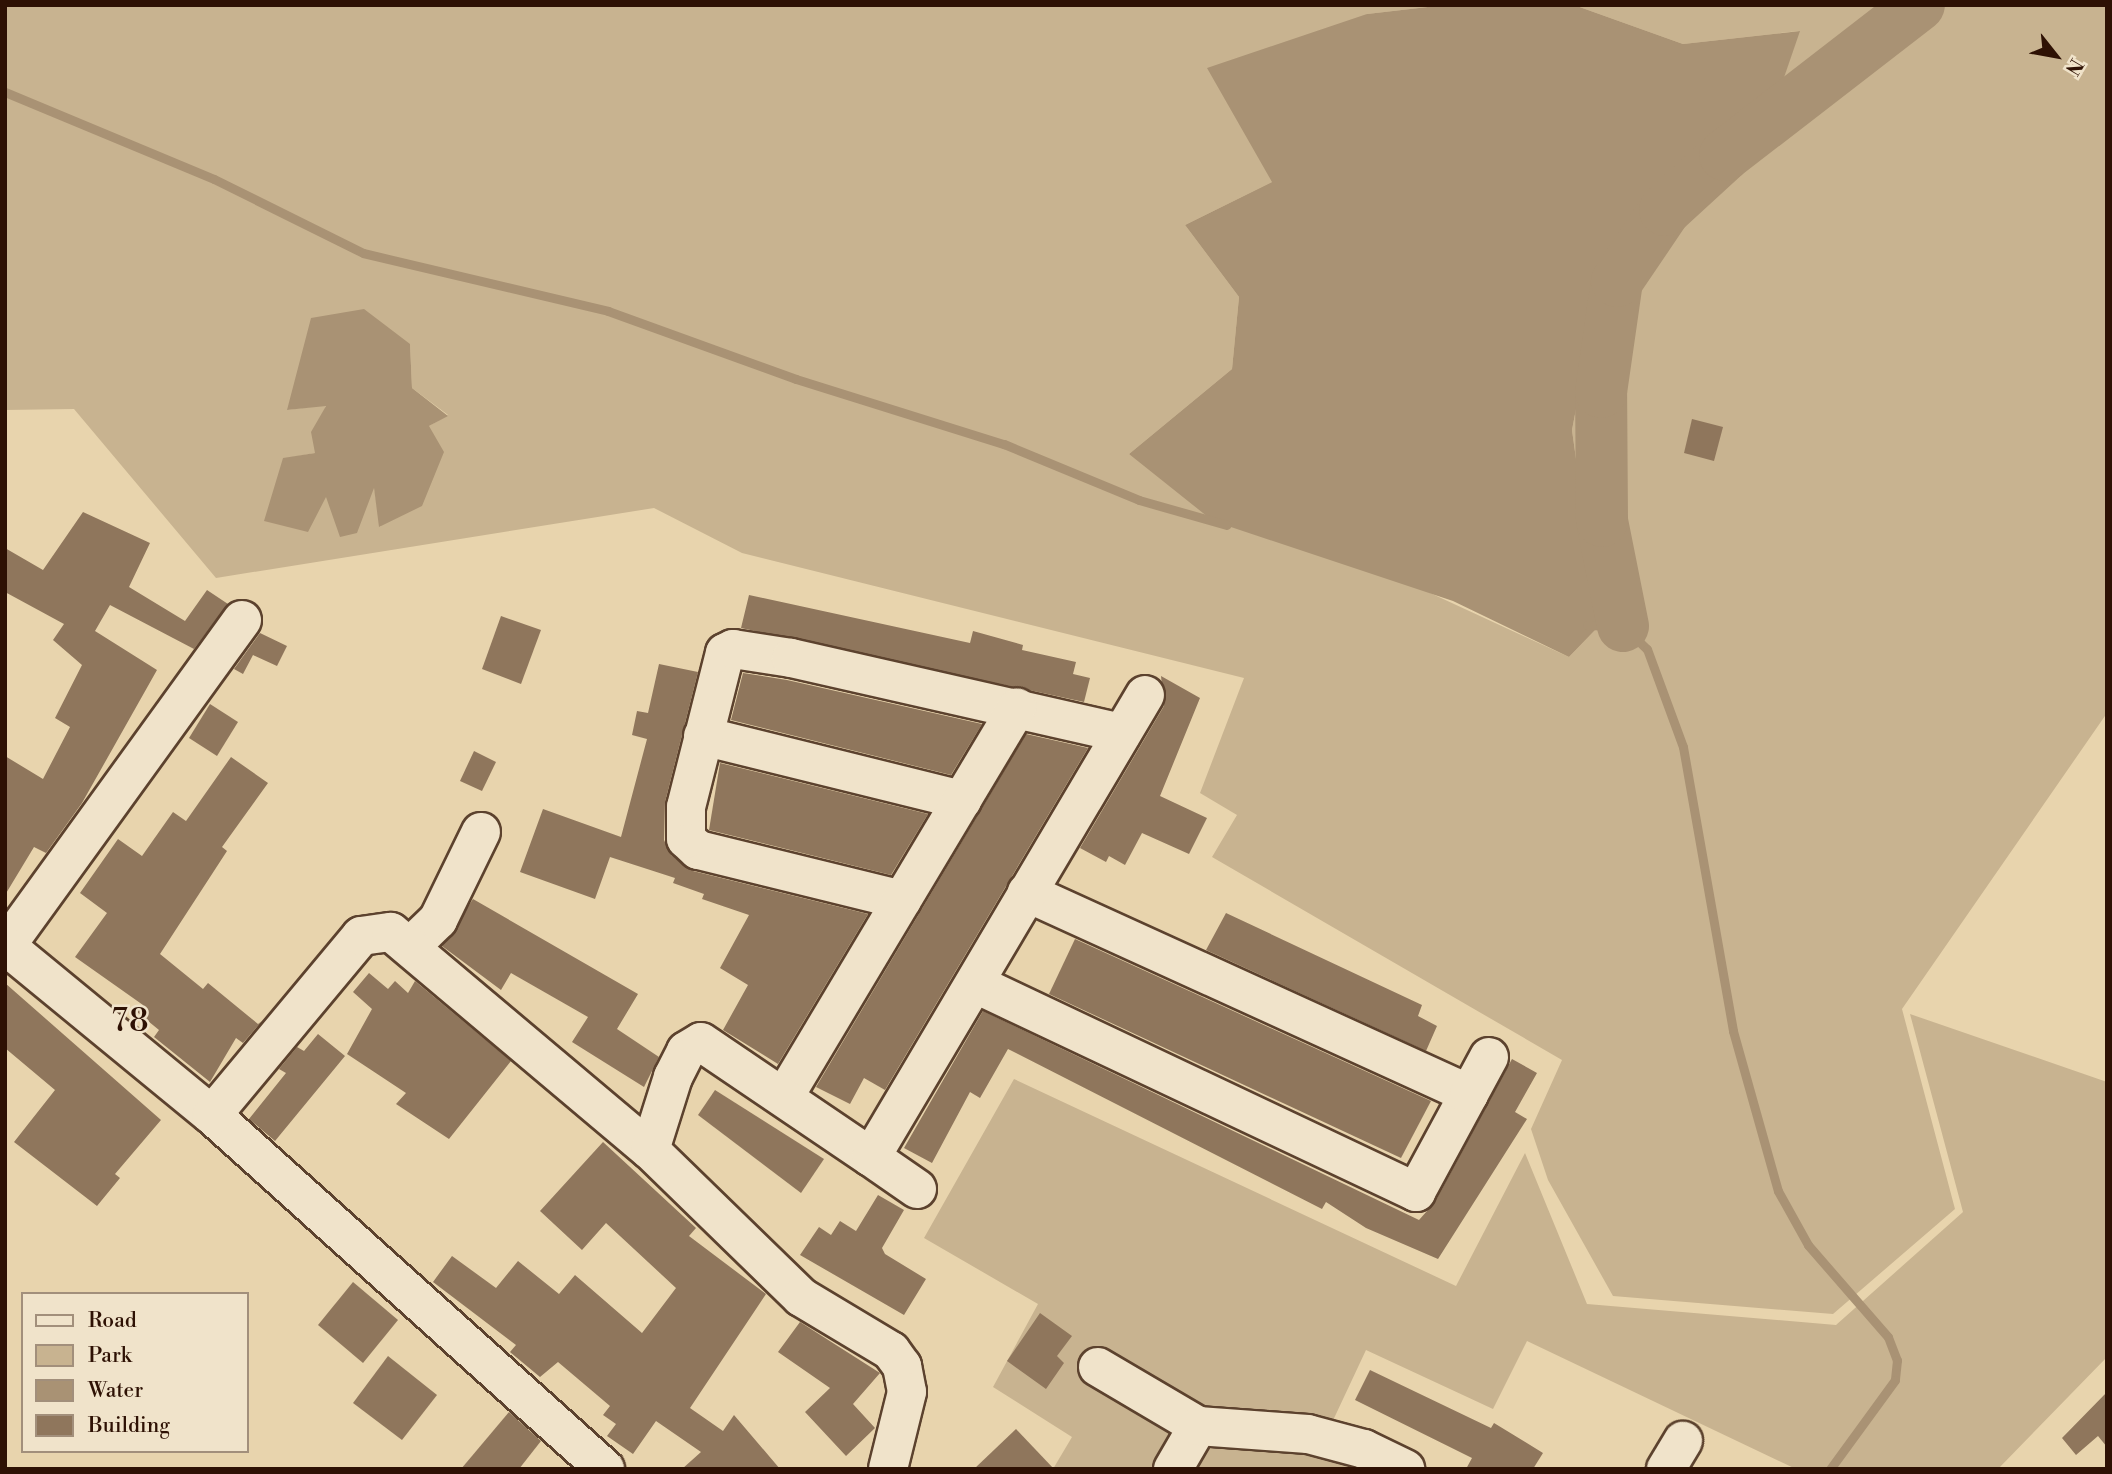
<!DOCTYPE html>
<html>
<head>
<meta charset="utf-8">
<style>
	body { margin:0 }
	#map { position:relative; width:2112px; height:1474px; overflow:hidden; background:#e8d4ad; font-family:"Libre Bodoni",serif }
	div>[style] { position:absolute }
	.green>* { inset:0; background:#c8b390 }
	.water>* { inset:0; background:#a99274 }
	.stream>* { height:9px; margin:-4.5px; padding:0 4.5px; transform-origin:4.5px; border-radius:4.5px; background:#a99274 }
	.river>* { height:52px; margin:-26px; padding:0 26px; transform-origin:26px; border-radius:26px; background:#a99274 }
	.building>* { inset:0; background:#8f765c }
	.roads { filter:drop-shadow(2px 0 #5c422e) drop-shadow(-2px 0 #5c422e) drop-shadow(0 2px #5c422e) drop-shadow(0 -2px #5c422e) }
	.minor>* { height:38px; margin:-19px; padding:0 19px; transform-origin:19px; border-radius:19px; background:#f0e3ca }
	span { translate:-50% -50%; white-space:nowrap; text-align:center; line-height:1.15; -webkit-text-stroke:5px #f0e3ca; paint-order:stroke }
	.quarter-label { font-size:32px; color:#2e1104; letter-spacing:2px }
	.frame { position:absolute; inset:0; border:7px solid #2e1104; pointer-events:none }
	.legend { position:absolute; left:21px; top:1292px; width:228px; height:161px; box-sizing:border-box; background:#f0e3ca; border:2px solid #a28f7b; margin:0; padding:9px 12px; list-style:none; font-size:21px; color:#2e1104 }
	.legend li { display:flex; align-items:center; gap:14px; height:35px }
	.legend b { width:35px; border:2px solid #a28f7b }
	.north { position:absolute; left:2021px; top:21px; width:70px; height:70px; -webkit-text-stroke:5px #f0e3ca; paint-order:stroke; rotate:121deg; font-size:19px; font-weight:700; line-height:28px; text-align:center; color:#2e1104 }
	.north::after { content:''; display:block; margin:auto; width:24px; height:32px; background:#2e1104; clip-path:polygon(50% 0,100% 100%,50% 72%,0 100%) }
</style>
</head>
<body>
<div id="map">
	<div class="green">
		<i style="clip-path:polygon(evenodd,5px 5px,1445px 5px,1367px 14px,1272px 182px,1185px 225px,1239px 297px,1232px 369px,1129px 454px,1569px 657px,1599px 626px,1572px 430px,1601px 278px,1767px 127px,1799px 31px,1683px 44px,1574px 5px,2107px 5px,2107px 713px,1902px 1009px,1955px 1209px,1833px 1314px,1613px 1296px,1548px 1180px,1531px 1129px,1562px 1060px,1212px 857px,1237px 815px,1200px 793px,1244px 678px,742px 553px,654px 508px,216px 578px,74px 409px,5px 410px,5px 5px,410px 344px,412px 388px,448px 415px,429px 426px,380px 527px,374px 486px,326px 496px,283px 459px,315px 453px,326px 405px,287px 410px,410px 344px)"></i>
		<i style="clip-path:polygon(1910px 1014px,2107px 1082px,2107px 1357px,1998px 1469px,1796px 1469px,1527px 1341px,1493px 1409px,1366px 1350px,1329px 1429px,1363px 1445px,1345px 1469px,1053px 1469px,1072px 1437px,993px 1387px,1038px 1304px,924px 1238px,1014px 1079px,1456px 1286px,1525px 1153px,1587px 1304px,1836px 1325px,1963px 1212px)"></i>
	</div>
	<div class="water">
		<i style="clip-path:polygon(1445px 5px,1574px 5px,1683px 44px,1800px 31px,1767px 127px,1601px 278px,1572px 430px,1599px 626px,1569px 657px,1453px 601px,1213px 521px,1129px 454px,1232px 369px,1239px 297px,1185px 225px,1272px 182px,1207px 68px,1367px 14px)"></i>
		<i style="clip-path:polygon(364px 309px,410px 344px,412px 388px,448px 416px,429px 426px,444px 452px,422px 506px,379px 527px,374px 488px,357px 533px,340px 537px,326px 497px,308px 532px,264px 521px,283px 458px,315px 453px,311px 432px,326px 406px,287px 410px,311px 318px)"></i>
	</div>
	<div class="stream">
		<i style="left:5px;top:92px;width:226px;rotate:22.6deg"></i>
		<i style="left:214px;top:179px;width:166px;rotate:26.4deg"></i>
		<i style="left:363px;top:253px;width:252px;rotate:13.3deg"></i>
		<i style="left:608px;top:311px;width:200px;rotate:19.9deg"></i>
		<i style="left:796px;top:379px;width:218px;rotate:17.4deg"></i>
		<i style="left:1004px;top:444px;width:146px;rotate:22.5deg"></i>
		<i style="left:1139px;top:500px;width:91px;rotate:15.9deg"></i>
		<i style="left:1587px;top:625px;width:36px;rotate:2deg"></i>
		<i style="left:1623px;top:626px;width:33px;rotate:44deg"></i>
		<i style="left:1647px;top:649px;width:104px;rotate:69.8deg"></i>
		<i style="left:1683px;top:747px;width:288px;rotate:80deg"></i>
		<i style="left:1733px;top:1031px;width:166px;rotate:74.3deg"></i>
		<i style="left:1778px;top:1191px;width:62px;rotate:60.9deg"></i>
		<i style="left:1808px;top:1245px;width:122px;rotate:49deg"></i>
		<i style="left:1888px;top:1337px;width:25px;rotate:69deg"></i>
		<i style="left:1897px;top:1360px;width:20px;rotate:96deg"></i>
		<i style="left:1895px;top:1380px;width:110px;rotate:126.1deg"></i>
	</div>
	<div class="river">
		<i style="left:1623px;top:626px;width:107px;rotate:-101.3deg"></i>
		<i style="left:1602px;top:521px;width:129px;rotate:-90.4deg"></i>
		<i style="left:1601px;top:392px;width:112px;rotate:-81.8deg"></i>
		<i style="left:1617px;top:281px;width:86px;rotate:-55.9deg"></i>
		<i style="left:1665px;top:210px;width:81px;rotate:-42.5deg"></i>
		<i style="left:1725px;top:155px;width:245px;rotate:-37.7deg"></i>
	</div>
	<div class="building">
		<i style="clip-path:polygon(1692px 419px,1723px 427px,1714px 461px,1684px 453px)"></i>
		<i style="clip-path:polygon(83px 512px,150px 543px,129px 587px,185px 621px,207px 590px,228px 604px,194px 649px,110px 605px,95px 631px,157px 670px,82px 803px,46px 853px,34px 847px,5px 895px,5px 756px,43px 779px,70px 727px,55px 718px,82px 665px,53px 640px,64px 624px,5px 592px,5px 548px,43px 570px)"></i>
		<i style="clip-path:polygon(749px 595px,970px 643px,973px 631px,1023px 645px,1022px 650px,1076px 662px,1073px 674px,1090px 678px,1084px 702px,741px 628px)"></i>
		<i style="clip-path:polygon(501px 616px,541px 630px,521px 684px,482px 669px)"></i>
		<i style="clip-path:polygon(260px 633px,287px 646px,277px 666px,253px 655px,243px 674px,234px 669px)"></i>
		<i style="clip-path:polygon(659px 664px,698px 672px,665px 802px,664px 840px,671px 855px,693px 871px,868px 914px,778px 1064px,723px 1030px,748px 985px,720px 968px,749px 915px,702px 899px,704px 894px,673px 883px,675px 878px,610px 857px,595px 899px,520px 872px,543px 809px,621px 837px,647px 739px,632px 735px,637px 711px,648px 713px)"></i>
		<i style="clip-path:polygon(743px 673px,787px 680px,982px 724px,951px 775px,731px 720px)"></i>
		<i style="clip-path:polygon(1161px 676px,1200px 698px,1160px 796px,1207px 818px,1189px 854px,1142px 833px,1125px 865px,1109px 856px,1106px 862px,1080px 848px,1164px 706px)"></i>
		<i style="clip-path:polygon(210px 704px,238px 722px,217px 756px,189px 738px)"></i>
		<i style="clip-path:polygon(1026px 734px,1088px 748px,885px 1090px,864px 1078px,850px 1104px,816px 1087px)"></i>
		<i style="clip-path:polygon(474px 751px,496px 762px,482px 791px,460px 781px)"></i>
		<i style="clip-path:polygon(231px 757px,268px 783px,222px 847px,227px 851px,160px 954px,203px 989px,208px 983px,258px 1024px,262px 1021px,243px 1043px,236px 1038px,210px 1082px,154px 1037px,159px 1030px,137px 1012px,143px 1005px,75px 957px,107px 913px,80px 893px,118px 839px,142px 856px,173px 812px,186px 821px)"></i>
		<i style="clip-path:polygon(720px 763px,928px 814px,891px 875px,709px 830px)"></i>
		<i style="clip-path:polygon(473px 899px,638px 994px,617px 1029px,659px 1057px,644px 1087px,572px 1042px,588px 1017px,511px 973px,501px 990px,442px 946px)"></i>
		<i style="clip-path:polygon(1226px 913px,1422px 1005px,1418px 1016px,1437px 1026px,1426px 1051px,1206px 950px)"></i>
		<i style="clip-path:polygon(1075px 939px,1431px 1101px,1401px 1158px,1049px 994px)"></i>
		<i style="clip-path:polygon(369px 973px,388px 989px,395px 981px,408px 993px,415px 981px,511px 1061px,449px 1139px,396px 1104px,406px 1093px,347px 1054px,372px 1009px,353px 992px)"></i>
		<i style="clip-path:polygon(5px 983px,161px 1120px,115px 1174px,120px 1178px,97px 1206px,14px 1142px,55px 1090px,5px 1048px)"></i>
		<i style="clip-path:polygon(983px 1011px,1419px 1220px,1435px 1202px,1512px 1059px,1537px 1073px,1515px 1112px,1527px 1119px,1438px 1259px,1366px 1228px,1326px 1202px,1322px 1209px,1008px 1049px,980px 1098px,970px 1092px,932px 1163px,904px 1148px)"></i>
		<i style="clip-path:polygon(318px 1034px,345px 1056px,275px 1141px,249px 1119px,286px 1073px,279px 1069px,297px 1047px,304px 1051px)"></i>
		<i style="clip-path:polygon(715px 1090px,824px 1159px,801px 1193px,698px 1115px)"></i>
		<i style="clip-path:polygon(603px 1142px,696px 1228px,689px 1236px,766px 1294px,690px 1408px,723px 1431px,734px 1415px,780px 1469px,682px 1469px,701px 1452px,656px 1421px,633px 1454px,607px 1436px,616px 1424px,603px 1415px,610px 1406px,558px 1362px,540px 1377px,510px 1352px,516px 1345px,433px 1282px,452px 1256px,496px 1288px,518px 1261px,559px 1294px,575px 1275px,642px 1333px,676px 1288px,606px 1223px,582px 1250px,540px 1211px)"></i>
		<i style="clip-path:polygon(878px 1195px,904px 1210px,882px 1248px,885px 1254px,926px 1279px,904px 1315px,800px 1255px,819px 1227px,831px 1235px,840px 1221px,856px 1231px)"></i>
		<i style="clip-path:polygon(353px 1282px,398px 1320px,363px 1363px,318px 1325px)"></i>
		<i style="clip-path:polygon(1040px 1313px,1072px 1336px,1057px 1356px,1064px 1363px,1046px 1389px,1007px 1361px)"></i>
		<i style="clip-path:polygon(800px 1322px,880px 1373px,853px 1404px,875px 1428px,846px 1456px,805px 1412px,830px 1388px,778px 1352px)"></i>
		<i style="clip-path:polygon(388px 1356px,437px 1395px,402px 1440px,353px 1403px)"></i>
		<i style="clip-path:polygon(1370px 1370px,1491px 1428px,1494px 1423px,1543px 1453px,1533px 1469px,1466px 1469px,1472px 1458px,1355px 1400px)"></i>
		<i style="clip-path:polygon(2107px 1392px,2107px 1447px,2098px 1436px,2076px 1455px,2062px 1438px)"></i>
		<i style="clip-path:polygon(509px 1412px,541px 1441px,519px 1469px,461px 1469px)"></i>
		<i style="clip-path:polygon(1016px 1429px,1054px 1469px,974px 1469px)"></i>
	</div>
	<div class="roads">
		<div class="minor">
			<i style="left:242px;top:620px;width:402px;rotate:125.9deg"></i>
			<i style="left:6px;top:946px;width:266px;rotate:39.4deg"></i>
			<i style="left:212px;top:1115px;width:529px;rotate:42.01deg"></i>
			<i style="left:703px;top:736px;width:267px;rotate:13.9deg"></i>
			<i style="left:902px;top:900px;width:210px;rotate:-166.2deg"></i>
			<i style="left:698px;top:850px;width:16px;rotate:-137deg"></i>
			<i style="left:686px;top:839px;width:32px;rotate:-90deg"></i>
			<i style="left:686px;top:807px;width:159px;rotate:-75.8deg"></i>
			<i style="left:725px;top:653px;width:9px;rotate:-27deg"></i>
			<i style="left:733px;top:649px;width:59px;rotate:8.8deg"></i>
			<i style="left:791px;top:658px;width:339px;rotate:12.8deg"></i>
			<i style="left:410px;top:947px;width:39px;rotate:-44deg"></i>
			<i style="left:438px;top:920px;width:98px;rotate:-64deg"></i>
			<i style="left:976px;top:984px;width:487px;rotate:25.3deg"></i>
			<i style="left:1416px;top:1192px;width:111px;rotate:-61.6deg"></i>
			<i style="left:1469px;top:1094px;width:486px;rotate:-155.5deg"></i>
			<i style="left:1469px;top:1094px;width:42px;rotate:-61.6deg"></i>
			<i style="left:784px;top:1097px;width:454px;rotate:-59.1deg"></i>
			<i style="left:212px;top:1115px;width:233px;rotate:-50.2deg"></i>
			<i style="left:361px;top:936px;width:30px;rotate:-8deg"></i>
			<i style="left:391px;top:932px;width:339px;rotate:40.1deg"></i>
			<i style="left:650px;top:1150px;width:211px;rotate:44.2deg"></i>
			<i style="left:801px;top:1297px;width:105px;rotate:31deg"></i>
			<i style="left:891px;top:1351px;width:19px;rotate:54deg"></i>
			<i style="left:902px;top:1366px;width:26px;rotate:79deg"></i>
			<i style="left:907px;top:1392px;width:79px;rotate:103.9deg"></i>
			<i style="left:650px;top:1150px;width:77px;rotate:-72.5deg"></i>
			<i style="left:673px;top:1077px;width:29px;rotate:-63deg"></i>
			<i style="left:686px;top:1051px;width:17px;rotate:-31deg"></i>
			<i style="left:701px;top:1042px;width:205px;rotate:34.1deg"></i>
			<i style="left:871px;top:1157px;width:537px;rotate:-59.33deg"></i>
			<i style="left:871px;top:1157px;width:56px;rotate:34.8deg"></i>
			<i style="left:1098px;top:1367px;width:116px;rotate:30.5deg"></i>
			<i style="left:1173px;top:1469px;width:50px;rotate:-59.8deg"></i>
			<i style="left:1198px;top:1426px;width:110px;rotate:4.2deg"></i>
			<i style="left:1308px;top:1434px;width:58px;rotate:15deg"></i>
			<i style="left:1364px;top:1449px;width:46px;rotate:26deg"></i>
			<i style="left:1666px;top:1469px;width:33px;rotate:-59deg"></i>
		</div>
	</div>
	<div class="quarter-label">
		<span style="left:131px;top:1021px">78</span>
	</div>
	<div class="frame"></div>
	<ul class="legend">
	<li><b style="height:9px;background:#f0e3ca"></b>Road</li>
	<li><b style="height:19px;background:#c8b390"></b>Park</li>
	<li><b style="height:19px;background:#a99274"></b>Water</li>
	<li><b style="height:19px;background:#8f765c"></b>Building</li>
	</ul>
	<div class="north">N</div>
</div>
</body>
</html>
